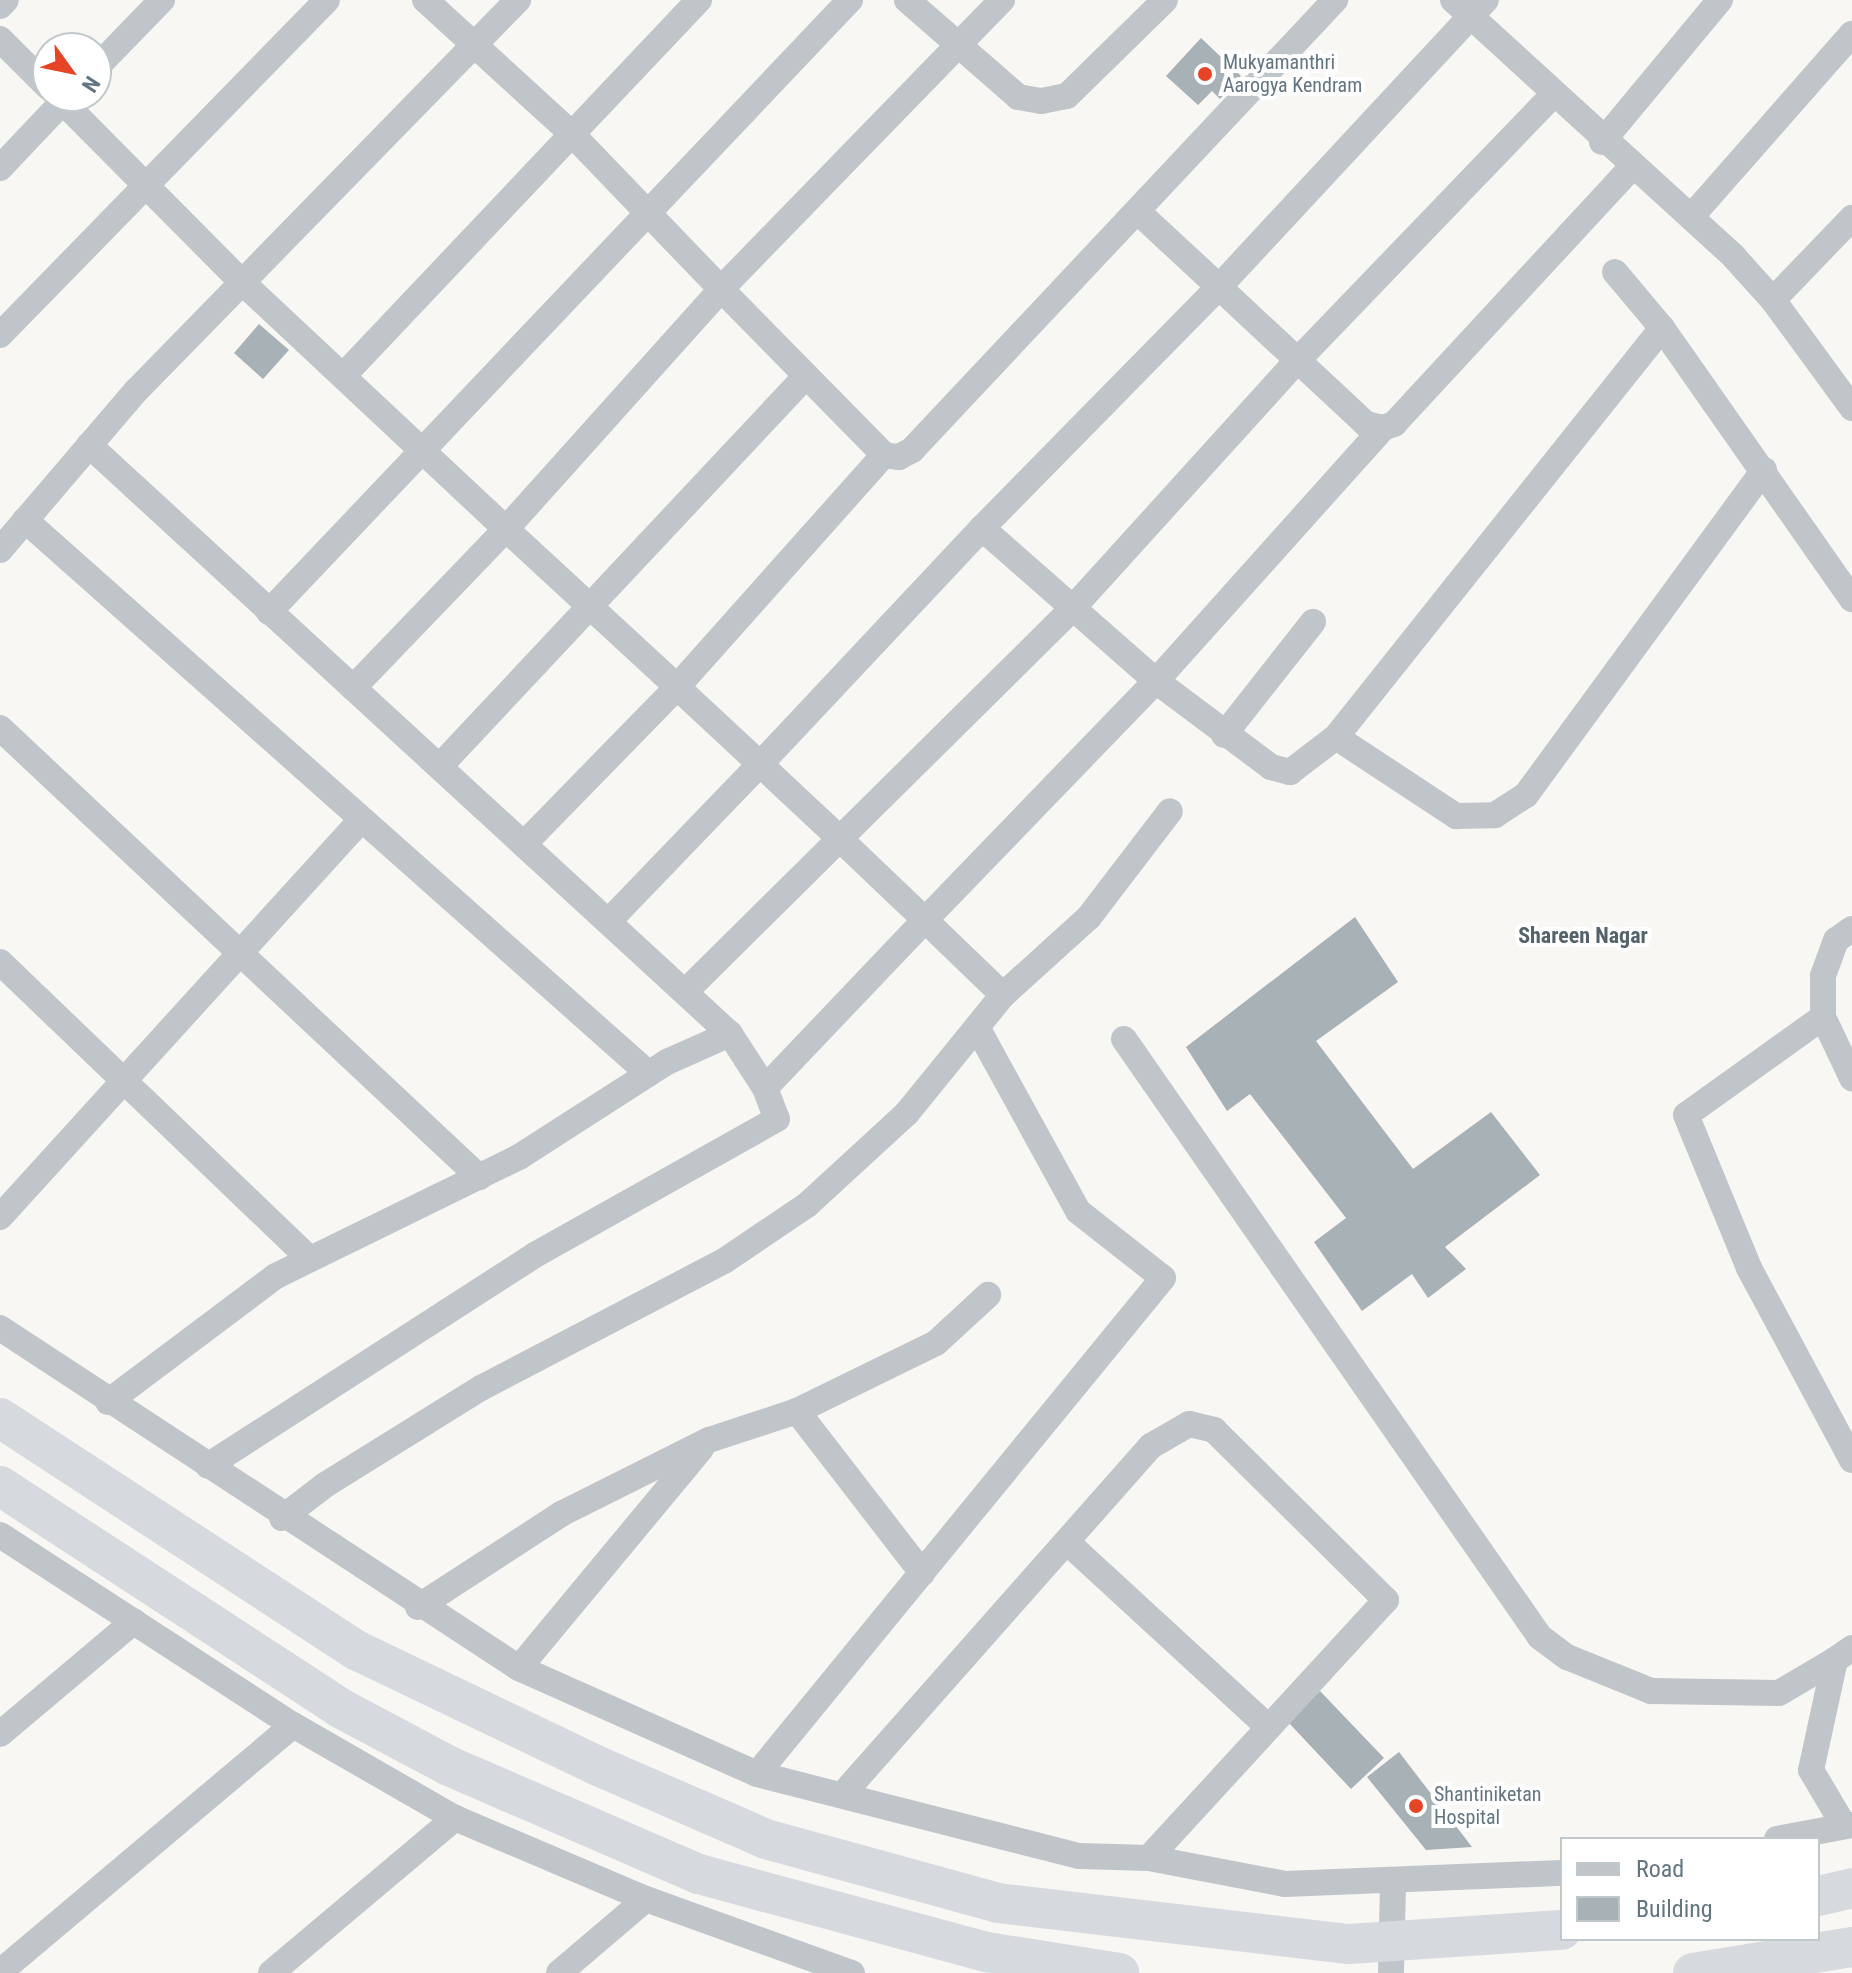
<!DOCTYPE html>
<html>
<head>
<meta charset="utf-8">
<style>
	body { margin:0 }
	#map { position:relative; width:1852px; height:1973px; overflow:hidden; background:#f8f7f4; font-family:"Roboto Condensed",sans-serif }
	div>[style] { position:absolute }
	.building>* { inset:0; background:#a7b1b6 }
	.minor>* { height:26px; margin:-13px; padding:0 13px; transform-origin:13px; border-radius:13px; background:#c0c5c9 }
	.highway>* { height:40px; margin:-20px; padding:0 20px; transform-origin:20px; border-radius:20px; background:#d6dade }
	.dots>* { width:22px; height:22px; translate:-50% -50%; box-sizing:border-box; border:4px solid #fff; border-radius:50% }
	span { translate:-50% -50%; white-space:nowrap; text-align:center; line-height:1.15; -webkit-text-stroke:8px #fff; paint-order:stroke }
	.poi-label { font-size:20px; color:#627580 }
	.left { translate:0 -50%; text-align:left }
	.neighbourhood-label { font-size:22px; color:#54636b; font-weight:700 }
	.legend { position:absolute; left:1560px; top:1837px; width:260px; height:104px; box-sizing:border-box; background:#fff; border:2px solid #c0c8cc; margin:0; padding:10px 14px; list-style:none; font-size:24px; color:#627580 }
	.legend li { display:flex; align-items:center; gap:16px; height:40px }
	.legend b { width:40px; border:2px solid #c0c8cc }
	.north { position:absolute; left:32px; top:32px; width:80px; height:80px; box-sizing:border-box; background:#fff; border:2px solid #c0c8cc; border-radius:50%; rotate:123deg; font-size:22px; font-weight:700; line-height:32px; text-align:center; color:#627580 }
	.north::after { content:''; display:block; margin:auto; width:28px; height:36px; background:#e54427; clip-path:polygon(50% 0,100% 100%,50% 72%,0 100%) }
</style>
</head>
<body>
<div id="map">
	<div class="building">
		<i style="clip-path:polygon(1201px 38px,1241px 76px,1220px 99px,1212px 91px,1198px 105px,1166px 76px)"></i>
		<i style="clip-path:polygon(259px 324px,289px 350px,263px 379px,234px 353px)"></i>
		<i style="clip-path:polygon(1355px 917px,1398px 982px,1316px 1041px,1413px 1169px,1491px 1112px,1540px 1175px,1445px 1247px,1466px 1269px,1428px 1298px,1412px 1274px,1362px 1311px,1314px 1242px,1346px 1218px,1250px 1094px,1227px 1111px,1186px 1047px)"></i>
		<i style="clip-path:polygon(1320px 1691px,1384px 1758px,1351px 1789px,1288px 1722px)"></i>
		<i style="clip-path:polygon(1399px 1752px,1472px 1847px,1426px 1850px,1367px 1777px)"></i>
	</div>
	<div class="minor">
		<i style="left:907px;top:0;width:147px;rotate:41.1deg"></i>
		<i style="left:1018px;top:97px;width:23px;rotate:10deg"></i>
		<i style="left:1041px;top:101px;width:26px;rotate:-11deg"></i>
		<i style="left:1067px;top:96px;width:137px;rotate:-44.4deg"></i>
		<i style="left:1002px;top:0;width:403px;rotate:134.2deg"></i>
		<i style="left:721px;top:289px;width:233px;rotate:45.5deg"></i>
		<i style="left:884px;top:455px;width:15px;rotate:8deg"></i>
		<i style="left:899px;top:457px;width:15px;rotate:-28deg"></i>
		<i style="left:912px;top:450px;width:618px;rotate:-46.77deg"></i>
		<i style="left:1453px;top:0;width:381px;rotate:42.4deg"></i>
		<i style="left:1734px;top:257px;width:58px;rotate:47.8deg"></i>
		<i style="left:1773px;top:300px;width:134px;rotate:53.8deg"></i>
		<i style="left:0;top:6px;width:8px;rotate:-45deg"></i>
		<i style="left:0;top:39px;width:68px;rotate:45deg"></i>
		<i style="left:96px;top:68px;width:95px;rotate:-45.9deg"></i>
		<i style="left:57px;top:96px;width:264px;rotate:45.2deg"></i>
		<i style="left:243px;top:283px;width:360px;rotate:43.1deg"></i>
		<i style="left:506px;top:529px;width:233px;rotate:42.7deg"></i>
		<i style="left:677px;top:687px;width:113px;rotate:42.9deg"></i>
		<i style="left:760px;top:764px;width:108px;rotate:43.1deg"></i>
		<i style="left:839px;top:838px;width:119px;rotate:43.6deg"></i>
		<i style="left:925px;top:920px;width:332px;rotate:-46deg"></i>
		<i style="left:1156px;top:681px;width:232px;rotate:-138.7deg"></i>
		<i style="left:982px;top:528px;width:324px;rotate:133.2deg"></i>
		<i style="left:760px;top:764px;width:219px;rotate:133.9deg"></i>
		<i style="left:1602px;top:142px;width:185px;rotate:-50.3deg"></i>
		<i style="left:0;top:168px;width:99px;rotate:-46.6deg"></i>
		<i style="left:1137px;top:211px;width:112px;rotate:42.8deg"></i>
		<i style="left:1219px;top:287px;width:392px;rotate:-47.1deg"></i>
		<i style="left:1691px;top:217px;width:244px;rotate:-48.7deg"></i>
		<i style="left:1773px;top:300px;width:114px;rotate:-46.1deg"></i>
		<i style="left:1662px;top:328px;width:331px;rotate:55deg"></i>
		<i style="left:0;top:335px;width:468px;rotate:-45.7deg"></i>
		<i style="left:343px;top:376px;width:518px;rotate:-46.57deg"></i>
		<i style="left:1383px;top:428px;width:340px;rotate:131.9deg"></i>
		<i style="left:1156px;top:681px;width:144px;rotate:36.8deg"></i>
		<i style="left:1271px;top:767px;width:20px;rotate:15deg"></i>
		<i style="left:1290px;top:772px;width:58px;rotate:-37.3deg"></i>
		<i style="left:1336px;top:737px;width:523px;rotate:-51.44deg"></i>
		<i style="left:1662px;top:328px;width:73px;rotate:-130deg"></i>
		<i style="left:89px;top:445px;width:871px;rotate:42.58deg"></i>
		<i style="left:730px;top:1034px;width:64px;rotate:57.1deg"></i>
		<i style="left:765px;top:1088px;width:33px;rotate:69deg"></i>
		<i style="left:777px;top:1119px;width:278px;rotate:150.7deg"></i>
		<i style="left:535px;top:1255px;width:389px;rotate:147.2deg"></i>
		<i style="left:25px;top:520px;width:834px;rotate:41.6deg"></i>
		<i style="left:982px;top:528px;width:338px;rotate:-45.5deg"></i>
		<i style="left:1219px;top:287px;width:201px;rotate:43deg"></i>
		<i style="left:1366px;top:424px;width:17px;rotate:13deg"></i>
		<i style="left:1383px;top:428px;width:12px;rotate:-20deg"></i>
		<i style="left:1394px;top:424px;width:349px;rotate:-47.2deg"></i>
		<i style="left:0;top:550px;width:209px;rotate:-49.5deg"></i>
		<i style="left:136px;top:391px;width:547px;rotate:-45.67deg"></i>
		<i style="left:269px;top:612px;width:844px;rotate:-46.49deg"></i>
		<i style="left:353px;top:688px;width:221px;rotate:-46.1deg"></i>
		<i style="left:506px;top:529px;width:322px;rotate:-48.1deg"></i>
		<i style="left:721px;top:289px;width:215px;rotate:-133.9deg"></i>
		<i style="left:572px;top:134px;width:199px;rotate:-137.6deg"></i>
		<i style="left:0;top:728px;width:657px;rotate:43.15deg"></i>
		<i style="left:1224px;top:735px;width:144px;rotate:-51.8deg"></i>
		<i style="left:1336px;top:737px;width:144px;rotate:33.4deg"></i>
		<i style="left:1456px;top:816px;width:39px;rotate:-1deg"></i>
		<i style="left:1495px;top:815px;width:37px;rotate:-33deg"></i>
		<i style="left:1526px;top:795px;width:403px;rotate:-53.8deg"></i>
		<i style="left:440px;top:766px;width:535px;rotate:-46.82deg"></i>
		<i style="left:524px;top:844px;width:219px;rotate:-45.7deg"></i>
		<i style="left:677px;top:687px;width:311px;rotate:-48.3deg"></i>
		<i style="left:1852px;top:929px;width:19px;rotate:145deg"></i>
		<i style="left:1836px;top:940px;width:38px;rotate:110deg"></i>
		<i style="left:1823px;top:976px;width:41px;rotate:90deg"></i>
		<i style="left:1823px;top:1017px;width:68px;rotate:64.6deg"></i>
		<i style="left:0;top:962px;width:429px;rotate:43.8deg"></i>
		<i style="left:685px;top:992px;width:543px;rotate:-44.7deg"></i>
		<i style="left:1071px;top:610px;width:335px;rotate:-47.8deg"></i>
		<i style="left:1296px;top:362px;width:371px;rotate:-46.1deg"></i>
		<i style="left:1823px;top:1017px;width:168px;rotate:144.4deg"></i>
		<i style="left:1686px;top:1115px;width:165px;rotate:67.6deg"></i>
		<i style="left:1749px;top:1268px;width:218px;rotate:61.8deg"></i>
		<i style="left:1124px;top:1039px;width:728px;rotate:55.18deg"></i>
		<i style="left:1540px;top:1637px;width:34px;rotate:37deg"></i>
		<i style="left:1567px;top:1657px;width:91px;rotate:22deg"></i>
		<i style="left:1651px;top:1691px;width:128px;rotate:0.9deg"></i>
		<i style="left:1779px;top:1693px;width:65px;rotate:-30.5deg"></i>
		<i style="left:765px;top:1088px;width:232px;rotate:-46.4deg"></i>
		<i style="left:925px;top:920px;width:108px;rotate:43.9deg"></i>
		<i style="left:0;top:1217px;width:537px;rotate:-47.72deg"></i>
		<i style="left:0;top:1328px;width:620px;rotate:33.23deg"></i>
		<i style="left:519px;top:1668px;width:261px;rotate:24deg"></i>
		<i style="left:757px;top:1774px;width:332px;rotate:14.3deg"></i>
		<i style="left:1079px;top:1856px;width:70px;rotate:1.6deg"></i>
		<i style="left:1149px;top:1858px;width:138px;rotate:10.8deg"></i>
		<i style="left:1285px;top:1884px;width:277px;rotate:-2.3deg"></i>
		<i style="left:108px;top:1402px;width:210px;rotate:-36.9deg"></i>
		<i style="left:276px;top:1276px;width:271px;rotate:-26.1deg"></i>
		<i style="left:519px;top:1157px;width:176px;rotate:-32.7deg"></i>
		<i style="left:667px;top:1062px;width:69px;rotate:-24deg"></i>
		<i style="left:797px;top:1411px;width:205px;rotate:52.3deg"></i>
		<i style="left:282px;top:1518px;width:54px;rotate:-37.5deg"></i>
		<i style="left:325px;top:1485px;width:184px;rotate:-31.9deg"></i>
		<i style="left:481px;top:1388px;width:274px;rotate:-27.6deg"></i>
		<i style="left:724px;top:1261px;width:100px;rotate:-34deg"></i>
		<i style="left:807px;top:1205px;width:136px;rotate:-42.6deg"></i>
		<i style="left:907px;top:1113px;width:152px;rotate:-50.9deg"></i>
		<i style="left:1003px;top:995px;width:116px;rotate:-42.2deg"></i>
		<i style="left:1089px;top:917px;width:133px;rotate:-52.6deg"></i>
		<i style="left:0;top:1535px;width:349px;rotate:33deg"></i>
		<i style="left:293px;top:1725px;width:187px;rotate:29.9deg"></i>
		<i style="left:455px;top:1818px;width:207px;rotate:23deg"></i>
		<i style="left:646px;top:1899px;width:219px;rotate:19.8deg"></i>
		<i style="left:1068px;top:1543px;width:270px;rotate:42.6deg"></i>
		<i style="left:418px;top:1607px;width:171px;rotate:-33deg"></i>
		<i style="left:561px;top:1514px;width:165px;rotate:-26.6deg"></i>
		<i style="left:709px;top:1440px;width:93px;rotate:-18.2deg"></i>
		<i style="left:797px;top:1411px;width:155px;rotate:-26.1deg"></i>
		<i style="left:936px;top:1343px;width:71px;rotate:-42.7deg"></i>
		<i style="left:519px;top:1668px;width:285px;rotate:-50.3deg"></i>
		<i style="left:0;top:1734px;width:175px;rotate:-40.1deg"></i>
		<i style="left:757px;top:1774px;width:641px;rotate:-50.7deg"></i>
		<i style="left:1163px;top:1278px;width:108px;rotate:-141.8deg"></i>
		<i style="left:1078px;top:1211px;width:205px;rotate:-118.8deg"></i>
		<i style="left:843px;top:1794px;width:465px;rotate:-48.5deg"></i>
		<i style="left:1151px;top:1446px;width:44px;rotate:-30.1deg"></i>
		<i style="left:1189px;top:1424px;width:26px;rotate:13deg"></i>
		<i style="left:1214px;top:1430px;width:242px;rotate:44.7deg"></i>
		<i style="left:1386px;top:1600px;width:350px;rotate:132.6deg"></i>
		<i style="left:1844px;top:1826px;width:65px;rotate:-120.5deg"></i>
		<i style="left:1811px;top:1770px;width:113px;rotate:-77.7deg"></i>
		<i style="left:1835px;top:1660px;width:21px;rotate:-35deg"></i>
		<i style="left:1777px;top:1839px;width:76px;rotate:-10.6deg"></i>
		<i style="left:0;top:1972px;width:383px;rotate:-40.1deg"></i>
		<i style="left:271px;top:1973px;width:241px;rotate:-40.1deg"></i>
		<i style="left:559px;top:1973px;width:114px;rotate:-40.4deg"></i>
		<i style="left:1391px;top:1973px;width:90px;rotate:-88.7deg"></i>
	</div>
	<div class="highway">
		<i style="left:0;top:1418px;width:427px;rotate:33.1deg"></i>
		<i style="left:358px;top:1651px;width:266px;rotate:25.6deg"></i>
		<i style="left:598px;top:1766px;width:183px;rotate:23.5deg"></i>
		<i style="left:766px;top:1839px;width:241px;rotate:15.4deg"></i>
		<i style="left:998px;top:1903px;width:353px;rotate:6.7deg"></i>
		<i style="left:1349px;top:1944px;width:213px;rotate:-3.8deg"></i>
		<i style="left:0;top:1486px;width:406px;rotate:33.1deg"></i>
		<i style="left:340px;top:1708px;width:123px;rotate:28deg"></i>
		<i style="left:449px;top:1766px;width:272px;rotate:23.4deg"></i>
		<i style="left:699px;top:1874px;width:298px;rotate:15.2deg"></i>
		<i style="left:987px;top:1952px;width:134px;rotate:9deg"></i>
		<i style="left:1818px;top:1896px;width:35px;rotate:-13deg"></i>
		<i style="left:1693px;top:1973px;width:161px;rotate:-9.3deg"></i>
	</div>
	<div class="dots">
		<i style="left:1205px;top:74px;background:#e54427"></i>
		<i style="left:1416px;top:1806px;background:#e54427"></i>
	</div>
	<div class="poi-label">
		<span class="left" style="left:1223px;top:74px">Mukyamanthri<br>Aarogya Kendram</span>
		<span class="left" style="left:1434px;top:1806px">Shantiniketan<br>Hospital</span>
	</div>
	<div class="neighbourhood-label">
		<span style="left:1583px;top:936px">Shareen Nagar</span>
	</div>
	<ul class="legend">
	<li><b style="height:10px;background:#c0c5c9"></b>Road</li>
	<li><b style="height:22px;background:#a7b1b6"></b>Building</li>
	</ul>
	<div class="north">N</div>
</div>
</body>
</html>
